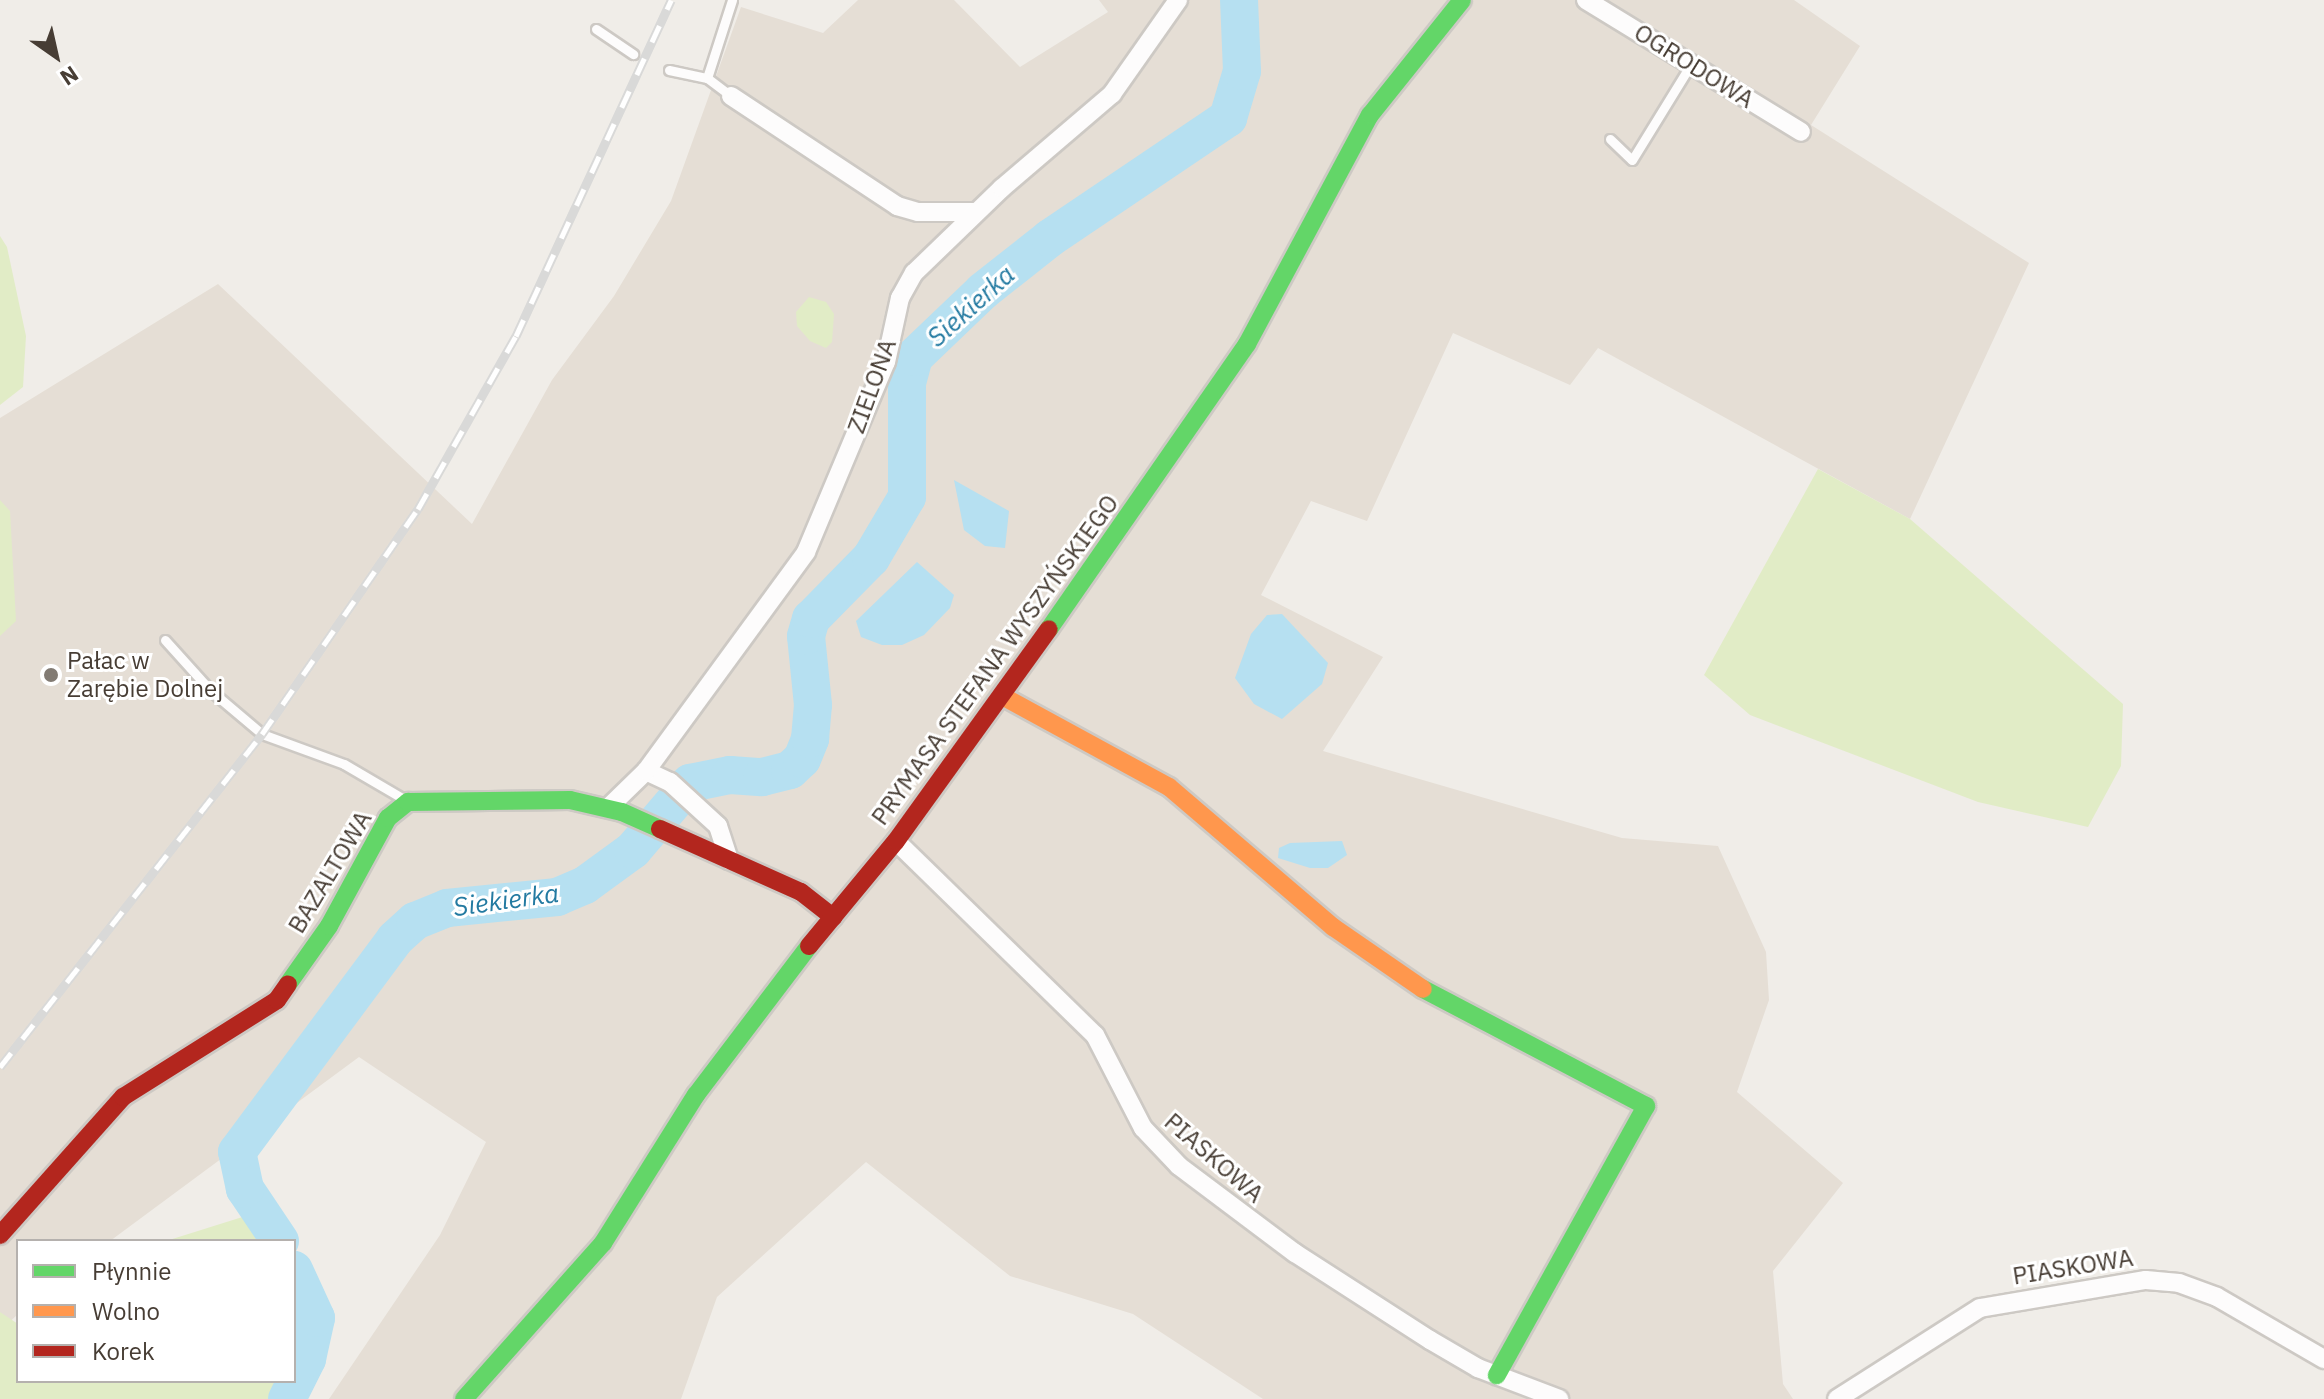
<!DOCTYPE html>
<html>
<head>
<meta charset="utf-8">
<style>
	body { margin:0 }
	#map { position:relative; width:2324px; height:1399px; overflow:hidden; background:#f0ede8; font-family:"IBM Plex Sans",sans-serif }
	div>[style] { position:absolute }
	.residential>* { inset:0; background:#e5ded5 }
	.green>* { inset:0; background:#e1ecc6 }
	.water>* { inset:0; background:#b6e0f1 }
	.river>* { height:38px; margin:-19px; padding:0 19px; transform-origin:19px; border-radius:19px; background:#b6e0f1 }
	.roads { filter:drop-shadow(2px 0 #cdc9c4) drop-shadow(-2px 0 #cdc9c4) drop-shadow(0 2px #cdc9c4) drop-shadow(0 -2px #cdc9c4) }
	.lane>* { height:9px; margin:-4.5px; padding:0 4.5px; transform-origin:4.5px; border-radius:4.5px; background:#fdfcfc }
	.street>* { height:18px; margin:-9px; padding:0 9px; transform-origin:9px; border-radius:9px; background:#fdfcfc }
	.fast>* { height:18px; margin:-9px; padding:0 9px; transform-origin:9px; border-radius:9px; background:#63d668 }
	.slow>* { height:18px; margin:-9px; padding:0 9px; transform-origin:9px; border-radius:9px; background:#ff974d }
	.jam>* { height:18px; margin:-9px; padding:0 9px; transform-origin:9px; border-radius:9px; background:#b3261e }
	.rail>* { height:9px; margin-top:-4.5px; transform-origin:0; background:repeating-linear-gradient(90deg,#fff 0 18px,#d9d9d8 0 36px); box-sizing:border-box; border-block:2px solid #d9d9d8 }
	.dots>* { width:22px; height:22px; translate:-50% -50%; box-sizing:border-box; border:4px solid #fff; border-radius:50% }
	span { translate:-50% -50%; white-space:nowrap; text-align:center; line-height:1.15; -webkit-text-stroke:6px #fff; paint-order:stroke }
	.street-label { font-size:24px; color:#473d34 }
	.poi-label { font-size:24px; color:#473d34 }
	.left { translate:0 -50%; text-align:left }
	.water-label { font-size:26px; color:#237aa1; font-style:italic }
	.legend { position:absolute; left:16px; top:1239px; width:280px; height:144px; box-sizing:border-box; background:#fff; border:2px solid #b5b1ae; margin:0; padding:10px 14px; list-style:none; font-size:24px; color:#473d34 }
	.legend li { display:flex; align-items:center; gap:16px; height:40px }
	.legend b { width:40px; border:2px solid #b5b1ae }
	.north { position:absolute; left:16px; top:16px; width:80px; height:80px; -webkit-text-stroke:6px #fff; paint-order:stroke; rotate:146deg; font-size:22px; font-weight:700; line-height:32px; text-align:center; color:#473d34 }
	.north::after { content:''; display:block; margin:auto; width:28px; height:36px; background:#473d34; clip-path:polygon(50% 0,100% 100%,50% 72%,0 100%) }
</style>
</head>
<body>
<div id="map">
	<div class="residential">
		<i style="clip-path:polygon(858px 0,954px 0,1020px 67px,1108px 12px,1099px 0,1794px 0,1860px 46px,1811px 125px,2029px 263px,1910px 519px,1598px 348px,1570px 385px,1453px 333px,1367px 521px,1311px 501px,1261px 595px,1383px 657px,1323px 751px,1622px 838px,1718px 846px,1766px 952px,1769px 1000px,1737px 1092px,1843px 1183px,1773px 1271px,1783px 1384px,1793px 1399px,1263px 1399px,1133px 1314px,1010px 1276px,866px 1162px,717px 1297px,681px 1399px,329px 1399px,440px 1235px,486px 1142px,359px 1057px,110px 1241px,18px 1241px,18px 1314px,0 1331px,0 418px,218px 284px,472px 524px,552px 380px,614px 296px,671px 201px,741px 7px,823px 33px)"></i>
	</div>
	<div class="green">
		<i style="clip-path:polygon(0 236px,7px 247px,26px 336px,23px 387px,0 405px)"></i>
		<i style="clip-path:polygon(809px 297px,826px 302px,834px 314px,832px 342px,826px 348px,810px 341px,797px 326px,796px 312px)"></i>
		<i style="clip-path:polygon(1818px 469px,1910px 519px,2123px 704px,2121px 766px,2088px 827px,1978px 802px,1750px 715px,1704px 675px)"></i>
		<i style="clip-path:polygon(0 500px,10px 511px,16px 621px,0 636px)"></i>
		<i style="clip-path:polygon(252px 1214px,270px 1241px,166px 1241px)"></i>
		<i style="clip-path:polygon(0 1312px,18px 1324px,18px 1381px,283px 1381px,274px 1399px,0 1399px)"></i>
	</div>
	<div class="water">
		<i style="clip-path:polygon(954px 480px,1009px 511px,1005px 548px,985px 546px,964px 530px)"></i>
		<i style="clip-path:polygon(917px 562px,954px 595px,950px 608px,924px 635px,902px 645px,882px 645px,861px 637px,856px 621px)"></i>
		<i style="clip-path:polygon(1282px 614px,1328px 663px,1322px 684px,1282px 719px,1254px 704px,1235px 678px,1251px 634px,1267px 615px)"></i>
		<i style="clip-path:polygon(1342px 841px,1347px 855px,1328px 868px,1310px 868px,1278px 858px,1279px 848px,1290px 843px)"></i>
	</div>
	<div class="river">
		<i style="left:280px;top:1241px;width:63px;rotate:-123.9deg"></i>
		<i style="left:245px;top:1189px;width:38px;rotate:-102deg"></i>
		<i style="left:237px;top:1152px;width:265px;rotate:-53.4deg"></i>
		<i style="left:395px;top:939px;width:27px;rotate:-42deg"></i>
		<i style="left:415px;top:921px;width:35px;rotate:-22deg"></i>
		<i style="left:447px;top:908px;width:111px;rotate:-5.7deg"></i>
		<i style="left:557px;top:897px;width:30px;rotate:-23deg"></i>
		<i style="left:585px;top:885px;width:59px;rotate:-36.1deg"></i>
		<i style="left:633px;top:850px;width:88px;rotate:-49.6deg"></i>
		<i style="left:690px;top:783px;width:41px;rotate:-11.3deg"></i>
		<i style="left:730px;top:775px;width:32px;rotate:4deg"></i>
		<i style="left:762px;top:777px;width:29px;rotate:-14deg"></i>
		<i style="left:790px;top:770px;width:16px;rotate:-43deg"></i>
		<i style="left:802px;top:759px;width:22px;rotate:-68deg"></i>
		<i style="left:810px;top:739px;width:34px;rotate:-85deg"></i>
		<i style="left:813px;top:705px;width:69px;rotate:-95.8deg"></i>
		<i style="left:806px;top:636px;width:18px;rotate:-74deg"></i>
		<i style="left:811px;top:619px;width:86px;rotate:-45.5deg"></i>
		<i style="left:871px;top:558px;width:71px;rotate:-59.5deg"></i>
		<i style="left:907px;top:497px;width:114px;rotate:-90deg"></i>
		<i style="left:907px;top:383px;width:27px;rotate:-75deg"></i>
		<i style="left:914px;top:357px;width:95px;rotate:-43.7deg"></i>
		<i style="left:983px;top:291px;width:85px;rotate:-38.3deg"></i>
		<i style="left:1050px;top:238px;width:215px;rotate:-34deg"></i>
		<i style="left:1228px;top:118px;width:49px;rotate:-73.4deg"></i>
		<i style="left:1242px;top:71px;width:71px;rotate:-92.4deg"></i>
		<i style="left:287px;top:1399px;width:45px;rotate:-63.4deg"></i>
		<i style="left:307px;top:1359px;width:42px;rotate:-77.6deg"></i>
		<i style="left:316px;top:1318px;width:53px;rotate:-114.6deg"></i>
	</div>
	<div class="roads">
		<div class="lane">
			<i style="left:596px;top:29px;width:45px;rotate:34deg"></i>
			<i style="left:669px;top:70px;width:39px;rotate:12deg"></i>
			<i style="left:731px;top:96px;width:30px;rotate:-143deg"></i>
			<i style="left:707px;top:78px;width:82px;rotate:-72.2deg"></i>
			<i style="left:1610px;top:139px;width:30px;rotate:44deg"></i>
			<i style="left:1632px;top:160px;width:113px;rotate:-58.4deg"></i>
			<i style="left:165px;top:640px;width:67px;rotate:48deg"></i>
			<i style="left:210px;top:690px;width:68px;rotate:40.2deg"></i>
			<i style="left:262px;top:734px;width:87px;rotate:20.1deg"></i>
			<i style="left:344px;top:764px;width:73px;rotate:30.4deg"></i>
		</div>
		<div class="street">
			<i style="left:1586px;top:0;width:252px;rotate:31.5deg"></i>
			<i style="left:731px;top:96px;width:199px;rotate:33.5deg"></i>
			<i style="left:897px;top:206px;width:22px;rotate:16deg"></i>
			<i style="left:918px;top:212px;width:58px"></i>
			<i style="left:646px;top:771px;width:26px;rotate:25deg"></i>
			<i style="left:670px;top:782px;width:65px;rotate:42.5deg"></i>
			<i style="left:718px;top:826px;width:36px;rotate:72deg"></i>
			<i style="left:608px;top:808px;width:53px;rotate:-44.2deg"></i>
			<i style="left:646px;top:771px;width:271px;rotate:-53.8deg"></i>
			<i style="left:806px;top:552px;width:206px;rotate:-67.2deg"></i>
			<i style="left:886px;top:362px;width:66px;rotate:-77.7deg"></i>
			<i style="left:900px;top:298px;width:29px;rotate:-61deg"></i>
			<i style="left:914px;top:273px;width:122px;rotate:-44deg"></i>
			<i style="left:1002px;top:188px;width:145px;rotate:-40.5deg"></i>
			<i style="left:1112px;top:94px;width:115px;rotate:-54.9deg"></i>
			<i style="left:896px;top:841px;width:278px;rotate:44.3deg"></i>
			<i style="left:1095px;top:1035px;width:105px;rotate:62.7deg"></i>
			<i style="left:1143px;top:1128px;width:52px;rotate:46.5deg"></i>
			<i style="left:1179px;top:1166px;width:145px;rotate:36.9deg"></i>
			<i style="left:1295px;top:1253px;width:161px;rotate:32.8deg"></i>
			<i style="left:1430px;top:1340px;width:56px;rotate:30.3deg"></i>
			<i style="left:1478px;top:1368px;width:87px;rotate:20.9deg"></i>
			<i style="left:1837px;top:1399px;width:169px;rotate:-32.5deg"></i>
			<i style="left:1980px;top:1308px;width:168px;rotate:-9.6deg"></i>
			<i style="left:2146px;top:1280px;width:33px;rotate:5deg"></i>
			<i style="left:2179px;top:1283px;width:40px;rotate:20.2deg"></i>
			<i style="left:2217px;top:1297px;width:124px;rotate:30.1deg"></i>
		</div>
		<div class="fast">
			<i style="left:1049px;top:629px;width:347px;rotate:-55.2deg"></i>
			<i style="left:1247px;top:344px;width:260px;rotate:-61.8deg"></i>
			<i style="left:1370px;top:115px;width:147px;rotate:-51.3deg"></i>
			<i style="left:288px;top:984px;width:71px;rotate:-54.7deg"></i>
			<i style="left:329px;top:926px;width:123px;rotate:-61.4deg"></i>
			<i style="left:388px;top:818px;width:26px;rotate:-39deg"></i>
			<i style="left:408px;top:802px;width:162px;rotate:-0.7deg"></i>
			<i style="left:570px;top:800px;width:53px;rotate:13deg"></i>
			<i style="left:622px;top:812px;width:42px;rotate:24.1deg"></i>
			<i style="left:1423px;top:989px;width:252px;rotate:27.7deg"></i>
			<i style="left:1646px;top:1106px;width:308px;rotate:119deg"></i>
			<i style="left:464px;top:1399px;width:209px;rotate:-48.3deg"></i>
			<i style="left:603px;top:1243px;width:175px;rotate:-57.9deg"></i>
			<i style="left:696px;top:1095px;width:187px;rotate:-52.8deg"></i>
		</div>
		<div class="slow">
			<i style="left:1002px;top:696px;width:190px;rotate:28.6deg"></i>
			<i style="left:1169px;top:787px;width:216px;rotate:40.5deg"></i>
			<i style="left:1333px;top:927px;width:109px;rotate:34.6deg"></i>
		</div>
		<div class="jam">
			<i style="left:660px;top:829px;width:154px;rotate:24.1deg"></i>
			<i style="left:801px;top:892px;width:41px;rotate:38deg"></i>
			<i style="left:809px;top:946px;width:136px;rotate:-50.4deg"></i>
			<i style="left:896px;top:841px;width:261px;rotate:-54.2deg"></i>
			<i style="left:0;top:1235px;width:185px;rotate:-48.3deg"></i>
			<i style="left:123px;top:1097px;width:182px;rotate:-32.2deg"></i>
			<i style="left:277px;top:1000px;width:19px;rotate:-55deg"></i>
		</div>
	</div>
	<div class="rail">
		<i style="left:0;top:1067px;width:424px;rotate:-51.8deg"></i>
		<i style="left:262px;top:734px;width:274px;rotate:-55.3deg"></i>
		<i style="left:418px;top:509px;width:199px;rotate:-60.5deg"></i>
		<i style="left:516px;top:336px;width:370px;rotate:-65.2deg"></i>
	</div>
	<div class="dots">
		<i style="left:51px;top:675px;background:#827b73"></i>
	</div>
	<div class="street-label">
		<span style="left:1694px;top:66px;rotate:32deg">OGRODOWA</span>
		<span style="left:872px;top:386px;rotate:-70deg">ZIELONA</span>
		<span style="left:995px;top:660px;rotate:-54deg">PRYMASA STEFANA WYSZYŃSKIEGO</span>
		<span style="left:330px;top:872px;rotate:-59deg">BAZALTOWA</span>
		<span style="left:1214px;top:1158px;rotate:41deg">PIASKOWA</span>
		<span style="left:2073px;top:1267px;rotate:-9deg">PIASKOWA</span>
	</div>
	<div class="poi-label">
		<span class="left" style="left:67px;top:675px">Pałac w<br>Zarębie Dolnej</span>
	</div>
	<div class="water-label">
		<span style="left:971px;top:306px;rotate:-42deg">Siekierka</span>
		<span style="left:506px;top:900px;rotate:-8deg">Siekierka</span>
	</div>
	<ul class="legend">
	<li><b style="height:10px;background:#63d668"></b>Płynnie</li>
	<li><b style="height:10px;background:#ff974d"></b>Wolno</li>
	<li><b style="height:10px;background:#b3261e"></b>Korek</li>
	</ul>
	<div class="north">N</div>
</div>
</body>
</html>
